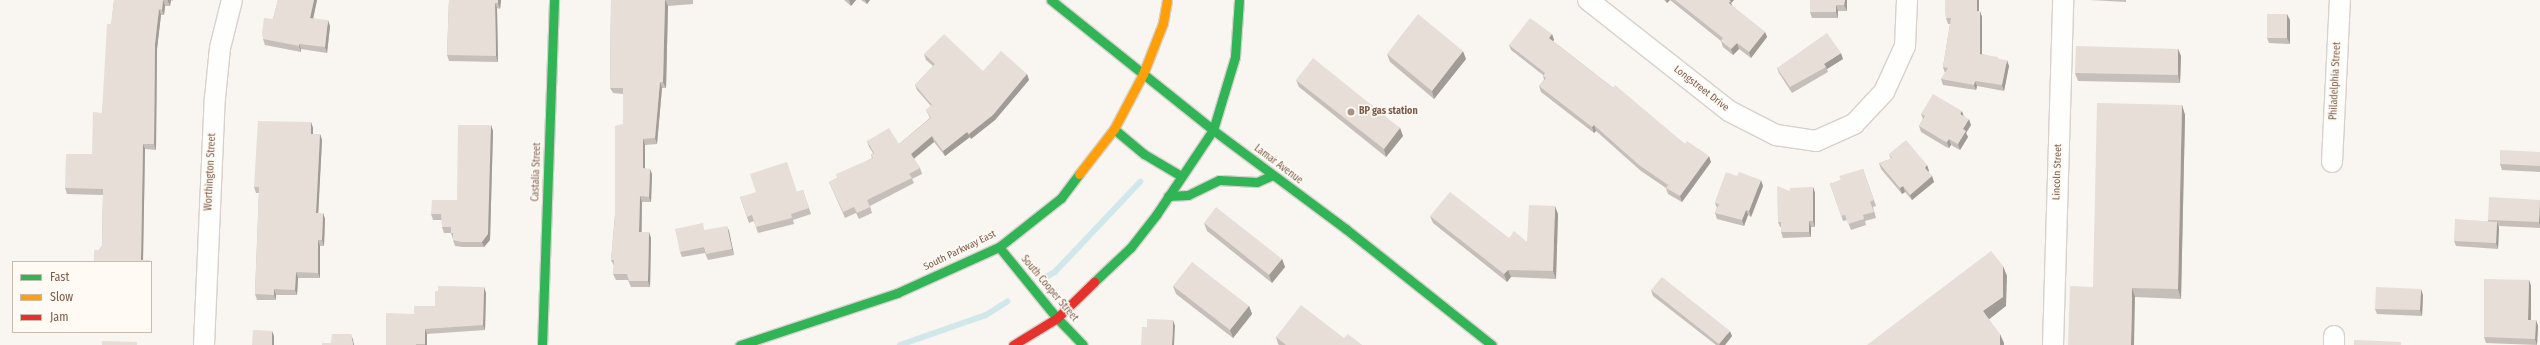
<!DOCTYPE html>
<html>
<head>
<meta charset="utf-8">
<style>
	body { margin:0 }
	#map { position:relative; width:2540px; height:345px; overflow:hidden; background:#f9f5f0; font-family:"Fira Sans Condensed",sans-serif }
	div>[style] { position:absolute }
	.stream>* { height:5.5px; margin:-2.75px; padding:0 2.75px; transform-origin:2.75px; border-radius:2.75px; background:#d0e8ea }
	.roads { filter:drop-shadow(1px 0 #d7d1cb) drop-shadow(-1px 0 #d7d1cb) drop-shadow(0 1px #d7d1cb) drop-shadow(0 -1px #d7d1cb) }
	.street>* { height:20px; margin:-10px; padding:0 10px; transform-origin:10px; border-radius:10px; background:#fefefd }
	.fast>* { height:9px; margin:-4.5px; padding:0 4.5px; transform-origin:4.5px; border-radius:4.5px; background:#30b455 }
	.slow>* { height:9px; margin:-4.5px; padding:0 4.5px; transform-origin:4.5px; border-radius:4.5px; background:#ff9f0a }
	.jam>* { height:9px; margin:-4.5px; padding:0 4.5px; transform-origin:4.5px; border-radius:4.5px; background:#e5322d }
	.wall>* { inset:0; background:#c6bfb9 }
	.shaded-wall>* { inset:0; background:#a19b96 }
	.building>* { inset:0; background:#e6ded7 }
	.dots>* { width:11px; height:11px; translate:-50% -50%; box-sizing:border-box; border:2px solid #fffaf3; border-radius:50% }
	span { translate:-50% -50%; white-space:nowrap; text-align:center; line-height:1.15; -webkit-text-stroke:3px #fffaf3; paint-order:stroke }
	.street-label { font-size:10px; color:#7a5c4d }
	.poi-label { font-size:10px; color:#7a5c4d; font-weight:700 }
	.left { translate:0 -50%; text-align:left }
	.legend { position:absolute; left:12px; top:261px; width:140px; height:72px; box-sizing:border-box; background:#fffaf3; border:1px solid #cabbb1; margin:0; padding:5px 7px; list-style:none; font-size:12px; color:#7a5c4d }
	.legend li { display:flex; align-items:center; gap:8px; height:20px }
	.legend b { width:20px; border:1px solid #cabbb1 }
</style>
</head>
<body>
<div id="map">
	<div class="stream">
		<i style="left:1043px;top:279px;width:14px;rotate:-30deg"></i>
		<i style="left:1055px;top:272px;width:124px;rotate:-46.6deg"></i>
		<i style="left:900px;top:345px;width:91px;rotate:-19.2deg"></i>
		<i style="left:986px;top:315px;width:25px;rotate:-32deg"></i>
	</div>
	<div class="roads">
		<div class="street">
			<i style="left:1588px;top:0;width:179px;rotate:38.2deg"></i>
			<i style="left:1729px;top:111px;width:53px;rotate:27.1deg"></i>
			<i style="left:1776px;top:135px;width:40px;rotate:8.5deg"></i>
			<i style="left:1816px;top:141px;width:42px;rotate:-24.1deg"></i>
			<i style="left:1854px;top:124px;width:44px;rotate:-46.8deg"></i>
			<i style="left:1884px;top:92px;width:51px;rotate:-65.5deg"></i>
			<i style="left:1905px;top:46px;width:46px;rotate:-87.5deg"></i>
			<i style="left:2332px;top:162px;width:162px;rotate:-87.2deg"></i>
			<i style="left:204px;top:345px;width:247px;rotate:-87.5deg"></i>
			<i style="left:215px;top:98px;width:50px;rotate:-84.3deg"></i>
			<i style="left:220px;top:48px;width:49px;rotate:-76deg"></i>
			<i style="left:2053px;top:345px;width:345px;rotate:-88.3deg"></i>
			<i style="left:2334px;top:345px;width:9px;rotate:-90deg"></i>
		</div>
		<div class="fast">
			<i style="left:1051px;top:0;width:208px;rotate:38.7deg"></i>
			<i style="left:1213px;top:130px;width:166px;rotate:36.7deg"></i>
			<i style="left:1346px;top:229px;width:186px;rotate:38.5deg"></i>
			<i style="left:1114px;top:129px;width:39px;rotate:40deg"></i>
			<i style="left:1144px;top:154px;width:43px;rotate:30.7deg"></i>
			<i style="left:1168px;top:196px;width:20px;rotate:-3deg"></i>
			<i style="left:1188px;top:195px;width:34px;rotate:-26deg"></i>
			<i style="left:1219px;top:180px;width:38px;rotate:3deg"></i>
			<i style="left:1257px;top:182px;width:17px;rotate:-24deg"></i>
			<i style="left:999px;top:247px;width:92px;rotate:50.8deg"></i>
			<i style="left:1057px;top:318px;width:37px;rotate:46deg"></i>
			<i style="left:1094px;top:282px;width:51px;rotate:-43.4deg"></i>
			<i style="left:1131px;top:247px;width:41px;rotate:-52deg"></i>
			<i style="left:1156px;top:215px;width:102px;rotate:-56.2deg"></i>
			<i style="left:1213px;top:130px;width:76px;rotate:-73.2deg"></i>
			<i style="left:1235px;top:57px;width:57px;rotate:-86deg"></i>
			<i style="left:542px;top:345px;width:345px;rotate:-88deg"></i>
			<i style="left:740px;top:345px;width:165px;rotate:-18.3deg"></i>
			<i style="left:897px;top:293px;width:112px;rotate:-24.3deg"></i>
			<i style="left:999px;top:247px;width:79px;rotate:-38.3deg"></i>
			<i style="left:1061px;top:198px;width:30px;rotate:-53deg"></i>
		</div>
		<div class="slow">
			<i style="left:1079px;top:174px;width:57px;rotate:-52.1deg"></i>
			<i style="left:1114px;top:129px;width:62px;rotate:-62.2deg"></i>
			<i style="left:1143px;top:74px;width:55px;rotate:-68.6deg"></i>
			<i style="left:1163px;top:23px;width:23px;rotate:-80deg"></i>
		</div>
		<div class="jam">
			<i style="left:1013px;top:345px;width:52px;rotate:-31.5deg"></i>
			<i style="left:1057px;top:318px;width:52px;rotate:-44.2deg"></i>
		</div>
	</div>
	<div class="wall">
		<i style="clip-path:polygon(114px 0,173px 0,173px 1px,171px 0,170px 6px,165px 6px,164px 15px,161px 15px,157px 49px,156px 150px,145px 149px,143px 260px,150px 260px,150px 262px,94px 262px,99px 250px,102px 246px,103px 195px,67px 194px,65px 188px,92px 154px,102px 113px)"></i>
		<i style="clip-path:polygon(278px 0,317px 0,313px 18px,330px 26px,327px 53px,301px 49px,301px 52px,265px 45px,263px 39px,273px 19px)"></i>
		<i style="clip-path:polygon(449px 0,501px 0,500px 9px,497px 8px,498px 62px,449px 61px,447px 55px)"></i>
		<i style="clip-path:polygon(611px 0,693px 0,693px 4px,668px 6px,666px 88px,662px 88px,657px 144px,645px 145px,645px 168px,652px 174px,651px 202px,642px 202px,642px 232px,651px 238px,650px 287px,631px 287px,628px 280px,616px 280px,613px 274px,614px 266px,611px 260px,623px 124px,623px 94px,613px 93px,610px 88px)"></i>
		<i style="clip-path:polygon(844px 0,856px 0,851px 6px)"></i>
		<i style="clip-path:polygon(861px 0,870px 0,867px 4px)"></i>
		<i style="clip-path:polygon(1664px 0,1734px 0,1731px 3px,1732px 6px,1765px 32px,1767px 37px,1751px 58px,1739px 49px,1733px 55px,1723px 47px,1721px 41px,1670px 0,1667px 3px)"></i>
		<i style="clip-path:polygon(1847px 0,1847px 11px,1838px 11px,1838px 18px,1812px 18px,1810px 12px)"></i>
		<i style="clip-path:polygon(1945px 0,1979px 0,1979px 11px,1982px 17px,1982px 54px,1999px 59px,2009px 66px,2004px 91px,1977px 86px,1976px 90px,1943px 85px,1941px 79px,1945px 73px,1943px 67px,1950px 24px,1948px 24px,1946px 18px)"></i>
		<i style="clip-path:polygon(2090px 0,2126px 0,2126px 2px)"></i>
		<i style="clip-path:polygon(2290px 20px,2290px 44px,2269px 43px,2267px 38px)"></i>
		<i style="clip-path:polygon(1552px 34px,1554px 40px,1553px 41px,1685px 144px,1711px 162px,1682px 202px,1668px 194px,1666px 188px,1641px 171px,1596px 131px,1594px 133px,1541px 92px,1539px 86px,1544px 80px,1543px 75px,1511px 50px,1509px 45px)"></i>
		<i style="clip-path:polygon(2178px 49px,2181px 56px,2180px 83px,2078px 81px,2075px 73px)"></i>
		<i style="clip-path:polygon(924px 54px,983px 71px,1027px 74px,1029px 80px,995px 120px,971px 139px,970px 137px,945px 156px,934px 142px,914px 159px,920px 168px,922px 174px,912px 179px,914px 183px,870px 206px,872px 213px,859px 219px,856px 213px,845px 218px,829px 182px,837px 178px,872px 158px,871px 155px,873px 153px,869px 147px,867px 141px,899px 144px,930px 118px,926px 110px,931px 106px,917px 90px,915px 85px,933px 66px,926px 60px)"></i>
		<i style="clip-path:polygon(1387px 54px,1466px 59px,1434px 99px,1390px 62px)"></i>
		<i style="clip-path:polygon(1843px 59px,1827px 69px,1828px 72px,1792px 93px,1779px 73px,1777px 68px)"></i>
		<i style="clip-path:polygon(1296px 80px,1400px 128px,1403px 136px,1386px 157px,1299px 87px)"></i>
		<i style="clip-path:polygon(2182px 105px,2185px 115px,2181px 299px,2135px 297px,2093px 287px)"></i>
		<i style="clip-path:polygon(1921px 114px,1964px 116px,1971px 125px,1966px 133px,1968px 137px,1960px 150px,1951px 145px,1949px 148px,1946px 147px,1921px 132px,1919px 126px,1923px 119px)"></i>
		<i style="clip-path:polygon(311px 122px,313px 128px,313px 134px,320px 134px,322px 140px,318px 213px,323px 213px,325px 219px,324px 246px,320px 246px,320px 278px,298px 278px,297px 295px,276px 295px,276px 300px,257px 300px,255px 294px,259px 193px,256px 193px,254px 187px)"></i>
		<i style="clip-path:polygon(491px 125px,493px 131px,490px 240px,484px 247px,463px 247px,455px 246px,451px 233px,444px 233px,442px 227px,442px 220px,433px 220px,431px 214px,457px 200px)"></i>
		<i style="clip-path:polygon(2540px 152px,2540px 172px,2502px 170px,2500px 164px)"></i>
		<i style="clip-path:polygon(1889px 154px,1927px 165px,1929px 171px,1928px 172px,1932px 176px,1934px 182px,1912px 200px,1905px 192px,1902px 194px,1881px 169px,1879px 163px,1891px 159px)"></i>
		<i style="clip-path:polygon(1863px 169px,1876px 206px,1873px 207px,1876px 218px,1865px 221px,1866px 225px,1851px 230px,1847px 220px,1843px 221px,1830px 184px,1841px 180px)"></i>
		<i style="clip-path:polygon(1763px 186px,1751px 217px,1748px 215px,1744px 226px,1717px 219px,1715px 213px,1717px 208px,1715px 203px)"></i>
		<i style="clip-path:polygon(1813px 187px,1815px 193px,1815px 227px,1811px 227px,1811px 237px,1783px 238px,1781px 232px,1781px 227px,1780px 227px,1778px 222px,1790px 191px)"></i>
		<i style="clip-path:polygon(803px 190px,811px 214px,793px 220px,794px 224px,758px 233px,754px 221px,749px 223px,740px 197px,797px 192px)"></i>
		<i style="clip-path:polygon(2540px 200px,2540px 228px,2499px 226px,2499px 228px,2498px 249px,2456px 246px,2454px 241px,2488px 221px,2488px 220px)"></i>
		<i style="clip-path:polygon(1558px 214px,1556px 279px,1511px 277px,1507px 282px,1433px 223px,1430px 216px,1509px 238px,1527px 242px)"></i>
		<i style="clip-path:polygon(1204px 223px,1282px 259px,1285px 267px,1272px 283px,1207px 231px)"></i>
		<i style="clip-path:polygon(705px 230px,729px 231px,734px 255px,708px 260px,705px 253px,682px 257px,680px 252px)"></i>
		<i style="clip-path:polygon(2529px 280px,2531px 286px,2531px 320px,2536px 320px,2538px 326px,2537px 345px,2486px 343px,2484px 337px)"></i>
		<i style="clip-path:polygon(1173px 286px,1249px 306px,1252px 314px,1233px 338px,1176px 294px)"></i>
		<i style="clip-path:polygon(1651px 290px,1732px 336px,1725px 345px,1716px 345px,1653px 296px)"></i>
		<i style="clip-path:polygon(486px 293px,485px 330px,427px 334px,427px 345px,386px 345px,414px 314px,435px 306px)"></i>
		<i style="clip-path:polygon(2423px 295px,2422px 316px,2377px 314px,2375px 309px)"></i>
		<i style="clip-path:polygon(1276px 337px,1344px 338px,1362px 345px,1279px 345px,1278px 344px)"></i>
	</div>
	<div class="shaded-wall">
		<i style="clip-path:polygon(163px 0,165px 6px,164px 15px,162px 10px)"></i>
		<i style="clip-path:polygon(168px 0,171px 0,170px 6px,168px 1px)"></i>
		<i style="clip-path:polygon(314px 0,317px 0,312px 24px,310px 18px)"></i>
		<i style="clip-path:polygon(498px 0,501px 0,500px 9px,498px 3px)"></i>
		<i style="clip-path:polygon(665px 0,668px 6px,666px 88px,663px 82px)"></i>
		<i style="clip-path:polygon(849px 0,856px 0,851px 6px)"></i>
		<i style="clip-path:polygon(865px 0,870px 0,867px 4px)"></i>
		<i style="clip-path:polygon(1666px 0,1670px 0,1667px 3px)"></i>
		<i style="clip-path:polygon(1728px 0,1734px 0,1731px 3px,1733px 7px,1731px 9px)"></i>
		<i style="clip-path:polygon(1845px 0,1847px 0,1847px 11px,1844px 5px)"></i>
		<i style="clip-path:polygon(1977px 0,1979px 0,1979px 17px,1977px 11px)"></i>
		<i style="clip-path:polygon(495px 3px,497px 8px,498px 62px,496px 56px)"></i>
		<i style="clip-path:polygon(1836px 5px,1838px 11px,1838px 18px,1836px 12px)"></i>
		<i style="clip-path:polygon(159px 9px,161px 15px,157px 49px,156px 150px,154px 144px,155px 44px)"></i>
		<i style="clip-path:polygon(1980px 11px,1982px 17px,1982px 60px,1980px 54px)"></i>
		<i style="clip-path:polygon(2287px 14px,2290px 20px,2290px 44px,2287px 38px)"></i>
		<i style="clip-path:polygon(328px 20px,330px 26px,327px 53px,325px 47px)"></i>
		<i style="clip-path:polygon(1765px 32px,1767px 37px,1751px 58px,1749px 52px)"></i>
		<i style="clip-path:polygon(1552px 34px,1554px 40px,1551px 44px,1549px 38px)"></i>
		<i style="clip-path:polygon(1737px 43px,1739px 49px,1733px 55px,1731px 49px)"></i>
		<i style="clip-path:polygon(299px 44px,301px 49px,301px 52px,299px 46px)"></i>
		<i style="clip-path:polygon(2178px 49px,2181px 56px,2180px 83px,2178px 75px)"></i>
		<i style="clip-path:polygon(1463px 51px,1466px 59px,1434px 99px,1432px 91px)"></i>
		<i style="clip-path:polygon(1841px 53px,1843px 59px,1827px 69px,1824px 64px)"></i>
		<i style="clip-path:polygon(2007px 60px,2009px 66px,2004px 91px,2002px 85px)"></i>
		<i style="clip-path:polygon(1027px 74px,1029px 80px,995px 120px,971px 139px,969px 134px)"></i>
		<i style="clip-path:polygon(1975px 81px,1977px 86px,1976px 90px,1974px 85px)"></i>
		<i style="clip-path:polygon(660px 82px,662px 88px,657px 144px,655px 138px)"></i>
		<i style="clip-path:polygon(2182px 105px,2185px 115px,2181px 299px,2178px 289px)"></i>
		<i style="clip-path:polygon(1962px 111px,1964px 117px,1960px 114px)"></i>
		<i style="clip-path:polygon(1969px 119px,1971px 125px,1966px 133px,1968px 137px,1960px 150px,1958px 144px,1963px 129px)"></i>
		<i style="clip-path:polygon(311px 122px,313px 128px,313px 140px,311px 134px)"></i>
		<i style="clip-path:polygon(491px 125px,493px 131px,490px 240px,484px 247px,482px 242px)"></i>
		<i style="clip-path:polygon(1594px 125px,1596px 131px,1594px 133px,1592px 127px)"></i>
		<i style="clip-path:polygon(1400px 128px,1403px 136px,1386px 157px,1384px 149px)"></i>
		<i style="clip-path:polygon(967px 132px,970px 137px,945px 156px,943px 151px)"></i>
		<i style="clip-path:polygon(320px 134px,322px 140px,318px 219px,316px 213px)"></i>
		<i style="clip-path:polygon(932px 136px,934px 142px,913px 159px,911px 154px)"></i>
		<i style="clip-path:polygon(643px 139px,645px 145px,645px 174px,643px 168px)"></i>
		<i style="clip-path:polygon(1949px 139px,1951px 145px,1949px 148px,1947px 142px)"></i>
		<i style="clip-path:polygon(143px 144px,145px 149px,143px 262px,141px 260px)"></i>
		<i style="clip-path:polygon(1709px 156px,1711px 162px,1682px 202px,1680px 196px)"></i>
		<i style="clip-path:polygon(1927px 165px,1929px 171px,1927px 173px,1925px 168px)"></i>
		<i style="clip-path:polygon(650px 169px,652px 174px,651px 202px,649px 197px)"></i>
		<i style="clip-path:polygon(1932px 176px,1934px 182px,1912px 200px,1910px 195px)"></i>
		<i style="clip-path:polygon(1761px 180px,1763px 186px,1751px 217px,1749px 211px)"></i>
		<i style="clip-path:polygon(1903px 186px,1905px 192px,1902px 194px,1900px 188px)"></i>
		<i style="clip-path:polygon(1813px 187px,1815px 193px,1815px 227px,1813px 221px)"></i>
		<i style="clip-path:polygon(640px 196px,642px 202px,641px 238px,639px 232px)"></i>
		<i style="clip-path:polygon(2540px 205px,2540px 225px,2539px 222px)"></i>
		<i style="clip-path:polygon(1555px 206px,1558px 214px,1556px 279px,1553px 271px)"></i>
		<i style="clip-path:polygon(1746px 210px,1748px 215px,1744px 226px,1742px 220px)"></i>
		<i style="clip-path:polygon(323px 213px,325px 219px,324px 246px,322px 240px)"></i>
		<i style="clip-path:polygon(1809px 221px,1811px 227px,1811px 237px,1809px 232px)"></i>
		<i style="clip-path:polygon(2497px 222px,2499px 228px,2498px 249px,2496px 243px)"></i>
		<i style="clip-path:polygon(727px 226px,729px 231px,734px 255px,732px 249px)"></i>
		<i style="clip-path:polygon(649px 232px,651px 238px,650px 287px,648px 281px)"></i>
		<i style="clip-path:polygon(318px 240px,320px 246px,320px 278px,318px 273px)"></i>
		<i style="clip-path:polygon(1282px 259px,1285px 267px,1272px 283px,1269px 275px)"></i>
		<i style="clip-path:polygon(151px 264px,152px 266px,152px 282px,151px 280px)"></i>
		<i style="clip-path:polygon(2003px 266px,2007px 276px,2006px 306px,1987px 321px,1983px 311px)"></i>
		<i style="clip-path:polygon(1508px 270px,1511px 277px,1507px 282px,1504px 274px)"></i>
		<i style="clip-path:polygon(296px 272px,298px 278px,297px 295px,295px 290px)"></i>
		<i style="clip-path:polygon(2529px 280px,2531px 286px,2531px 326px,2528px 320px)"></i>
		<i style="clip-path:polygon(484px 287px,486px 293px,485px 330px,483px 325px)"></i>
		<i style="clip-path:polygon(2132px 288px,2135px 297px,2134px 345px,2131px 345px)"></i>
		<i style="clip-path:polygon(274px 289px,276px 295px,276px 300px,274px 295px)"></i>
		<i style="clip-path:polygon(2421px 289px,2423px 295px,2422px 316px,2420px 310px)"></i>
		<i style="clip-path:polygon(1249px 306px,1252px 314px,1233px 338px,1230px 330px)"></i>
		<i style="clip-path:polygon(1173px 320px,1175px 326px,1174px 345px,1172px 345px)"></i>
		<i style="clip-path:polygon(2536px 320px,2538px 326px,2537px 345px,2535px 339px)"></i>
		<i style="clip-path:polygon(425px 329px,427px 334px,427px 345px,425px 345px)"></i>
		<i style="clip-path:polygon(272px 331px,274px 336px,274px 345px,272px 345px)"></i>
		<i style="clip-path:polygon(1730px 331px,1732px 336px,1725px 345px,1720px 345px,1719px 344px)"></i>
		<i style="clip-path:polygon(351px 334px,353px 340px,354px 345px,353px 345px)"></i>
		<i style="clip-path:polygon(2000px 334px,2004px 343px,2004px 345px,2000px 345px)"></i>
	</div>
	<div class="building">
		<i style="clip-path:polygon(114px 0,163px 0,162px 10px,159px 9px,155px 44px,154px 144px,143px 144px,141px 260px,150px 260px,150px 262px,94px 262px,94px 250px,99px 250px,102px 246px,103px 189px,65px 188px,66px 154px,92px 154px,93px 112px,102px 113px,107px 24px,111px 24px)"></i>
		<i style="clip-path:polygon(278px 0,314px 0,310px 18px,328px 20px,325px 47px,299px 44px,299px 46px,263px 39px,262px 33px,264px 18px,273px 19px)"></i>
		<i style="clip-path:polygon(449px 0,498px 0,498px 3px,495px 3px,496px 56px,447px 55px)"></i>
		<i style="clip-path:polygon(611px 0,668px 0,665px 0,663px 82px,660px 82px,655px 138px,643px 139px,643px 168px,650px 169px,649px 197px,640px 196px,639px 232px,649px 232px,648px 281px,629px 281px,627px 274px,613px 274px,614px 260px,611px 260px,615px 218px,615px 126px,623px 124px,623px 88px,610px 88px)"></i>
		<i style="clip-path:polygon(1675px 0,1729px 0,1731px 1px,1729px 3px,1765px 32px,1749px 52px,1737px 43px,1731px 49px,1721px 41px,1723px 38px)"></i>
		<i style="clip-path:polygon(1810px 0,1845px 0,1844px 5px,1836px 5px,1836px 12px,1810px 12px)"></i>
		<i style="clip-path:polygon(1945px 0,1977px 0,1977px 11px,1980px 11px,1980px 54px,1998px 57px,1998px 59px,2007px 60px,2002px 85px,1975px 81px,1974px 85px,1941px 79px,1948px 68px,1943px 67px,1951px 18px,1946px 18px,1945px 12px)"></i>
		<i style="clip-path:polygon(1418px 14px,1463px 51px,1432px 91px,1387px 54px)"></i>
		<i style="clip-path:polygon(2267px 14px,2287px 14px,2287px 38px,2267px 38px)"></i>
		<i style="clip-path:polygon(1530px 18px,1552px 34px,1549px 38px,1613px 88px,1615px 85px,1685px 144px,1687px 141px,1709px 156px,1680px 196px,1666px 188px,1668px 185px,1639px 165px,1594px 125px,1592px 127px,1539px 86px,1546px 78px,1543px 76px,1545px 73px,1509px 45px)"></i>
		<i style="clip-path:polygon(1827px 33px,1841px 53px,1824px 64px,1826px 67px,1790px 87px,1777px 68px)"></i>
		<i style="clip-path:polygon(944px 34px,983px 71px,1001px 51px,1027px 74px,993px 115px,969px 134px,967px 132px,943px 151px,932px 136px,911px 154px,920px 168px,909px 174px,912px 178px,867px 200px,870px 207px,857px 213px,854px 207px,843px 212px,829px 182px,837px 178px,836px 174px,873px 158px,871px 155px,874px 153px,867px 141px,889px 128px,899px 144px,931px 118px,926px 110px,932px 105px,915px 85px,935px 64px,924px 54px)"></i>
		<i style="clip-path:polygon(2076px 46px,2178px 49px,2178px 75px,2075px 73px)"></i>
		<i style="clip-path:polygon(1313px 58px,1400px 128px,1384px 149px,1296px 80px)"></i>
		<i style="clip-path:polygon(1933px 94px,1962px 111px,1960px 114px,1969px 119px,1963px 129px,1966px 131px,1958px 144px,1949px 139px,1947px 142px,1944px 141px,1919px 126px,1925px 116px,1921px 114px)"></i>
		<i style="clip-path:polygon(2097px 103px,2182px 105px,2178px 289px,2132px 288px,2131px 345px,2068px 345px,2070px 286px,2093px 287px)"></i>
		<i style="clip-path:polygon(258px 121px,311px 122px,311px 134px,320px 134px,316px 213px,323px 213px,322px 240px,318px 240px,318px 273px,296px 272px,295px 290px,274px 289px,274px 295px,255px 294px,259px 187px,254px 187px)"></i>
		<i style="clip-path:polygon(458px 125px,491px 125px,488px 234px,482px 242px,461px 242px,453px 240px,453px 233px,451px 233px,451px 227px,442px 227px,441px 214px,431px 214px,432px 200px,457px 200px)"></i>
		<i style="clip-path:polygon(1906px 140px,1927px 165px,1925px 168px,1932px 176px,1910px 195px,1903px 186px,1900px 188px,1879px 163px,1892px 158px,1889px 154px)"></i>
		<i style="clip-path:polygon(2500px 150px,2540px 152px,2540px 166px,2500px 164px)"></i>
		<i style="clip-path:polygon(787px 162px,797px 192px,803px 190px,809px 208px,791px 214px,792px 218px,756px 227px,752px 215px,747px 217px,740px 197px,756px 192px,750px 174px)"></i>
		<i style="clip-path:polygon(1863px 169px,1874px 200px,1870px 202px,1874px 212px,1863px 215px,1864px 219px,1848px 224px,1845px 215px,1841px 216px,1830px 184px,1841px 180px,1839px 176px)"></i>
		<i style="clip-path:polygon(1726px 172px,1737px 176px,1739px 172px,1761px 180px,1749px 211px,1746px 210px,1742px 220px,1715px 213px,1719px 204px,1715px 203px,1716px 199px)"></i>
		<i style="clip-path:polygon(1777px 186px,1790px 191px,1790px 188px,1813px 187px,1813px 221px,1809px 221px,1809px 232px,1781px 232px,1781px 222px,1778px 222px)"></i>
		<i style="clip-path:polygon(1450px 192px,1509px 238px,1514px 231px,1527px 242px,1529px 205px,1555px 206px,1553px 271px,1508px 270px,1504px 274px,1430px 216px)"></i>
		<i style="clip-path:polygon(2489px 197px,2540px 200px,2539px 222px,2488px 220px)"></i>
		<i style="clip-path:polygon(1216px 207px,1282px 259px,1269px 275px,1204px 223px)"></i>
		<i style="clip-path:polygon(2455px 219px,2497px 222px,2496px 243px,2454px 241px)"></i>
		<i style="clip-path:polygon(703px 223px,704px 230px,727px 226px,732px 249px,706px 254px,704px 247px,680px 252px,675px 229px)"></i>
		<i style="clip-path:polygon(1991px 251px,2003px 266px,2003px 297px,1983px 311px,2000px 334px,2000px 345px,1867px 345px)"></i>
		<i style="clip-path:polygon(1192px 262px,1249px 306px,1230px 330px,1173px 286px)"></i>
		<i style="clip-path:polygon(1662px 277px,1730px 331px,1719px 344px,1651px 290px)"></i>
		<i style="clip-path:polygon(2484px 279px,2529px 280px,2528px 320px,2536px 320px,2535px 339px,2484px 337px)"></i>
		<i style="clip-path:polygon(438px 286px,484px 287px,483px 325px,425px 329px,425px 344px,416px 344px,416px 345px,386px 345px,386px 313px,414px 314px,414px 306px,435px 306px,435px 291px,438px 291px)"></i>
		<i style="clip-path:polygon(2376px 287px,2421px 289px,2420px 310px,2375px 309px)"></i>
		<i style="clip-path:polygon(1301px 305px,1344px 338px,1348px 334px,1362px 345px,1286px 345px,1276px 337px)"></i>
		<i style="clip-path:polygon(1147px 319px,1173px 320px,1172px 345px,1141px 345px,1142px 327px,1147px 327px)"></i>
		<i style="clip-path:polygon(253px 330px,272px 331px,272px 345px,252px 345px)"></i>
		<i style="clip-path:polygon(332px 334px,351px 334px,353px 345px,322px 345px,322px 343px,331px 343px)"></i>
		<i style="clip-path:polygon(2354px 340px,2401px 342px,2401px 345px,2354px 345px)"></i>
		<i style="clip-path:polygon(102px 341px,137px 342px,137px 345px,102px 345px)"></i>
	</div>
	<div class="dots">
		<i style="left:1351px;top:112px;background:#a69286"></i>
	</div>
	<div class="street-label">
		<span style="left:2336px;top:81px;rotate:-87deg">Philadelphia Street</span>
		<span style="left:1701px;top:89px;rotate:38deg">Longstreet Drive</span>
		<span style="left:1278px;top:165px;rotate:37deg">Lamar Avenue</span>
		<span style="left:211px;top:172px;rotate:-87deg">Worthington Street</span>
		<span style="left:537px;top:172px;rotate:-88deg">Castalia Street</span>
		<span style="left:2058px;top:172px;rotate:-88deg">Lincoln Street</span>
		<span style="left:960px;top:251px;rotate:-26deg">South Parkway East</span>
		<span style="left:1049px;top:289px;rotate:50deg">South Cooper Street</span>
	</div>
	<div class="poi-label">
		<span class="left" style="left:1359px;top:112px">BP gas station</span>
	</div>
	<ul class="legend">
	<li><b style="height:5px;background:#30b455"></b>Fast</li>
	<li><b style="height:5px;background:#ff9f0a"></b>Slow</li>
	<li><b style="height:5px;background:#e5322d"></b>Jam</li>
	</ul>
</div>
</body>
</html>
